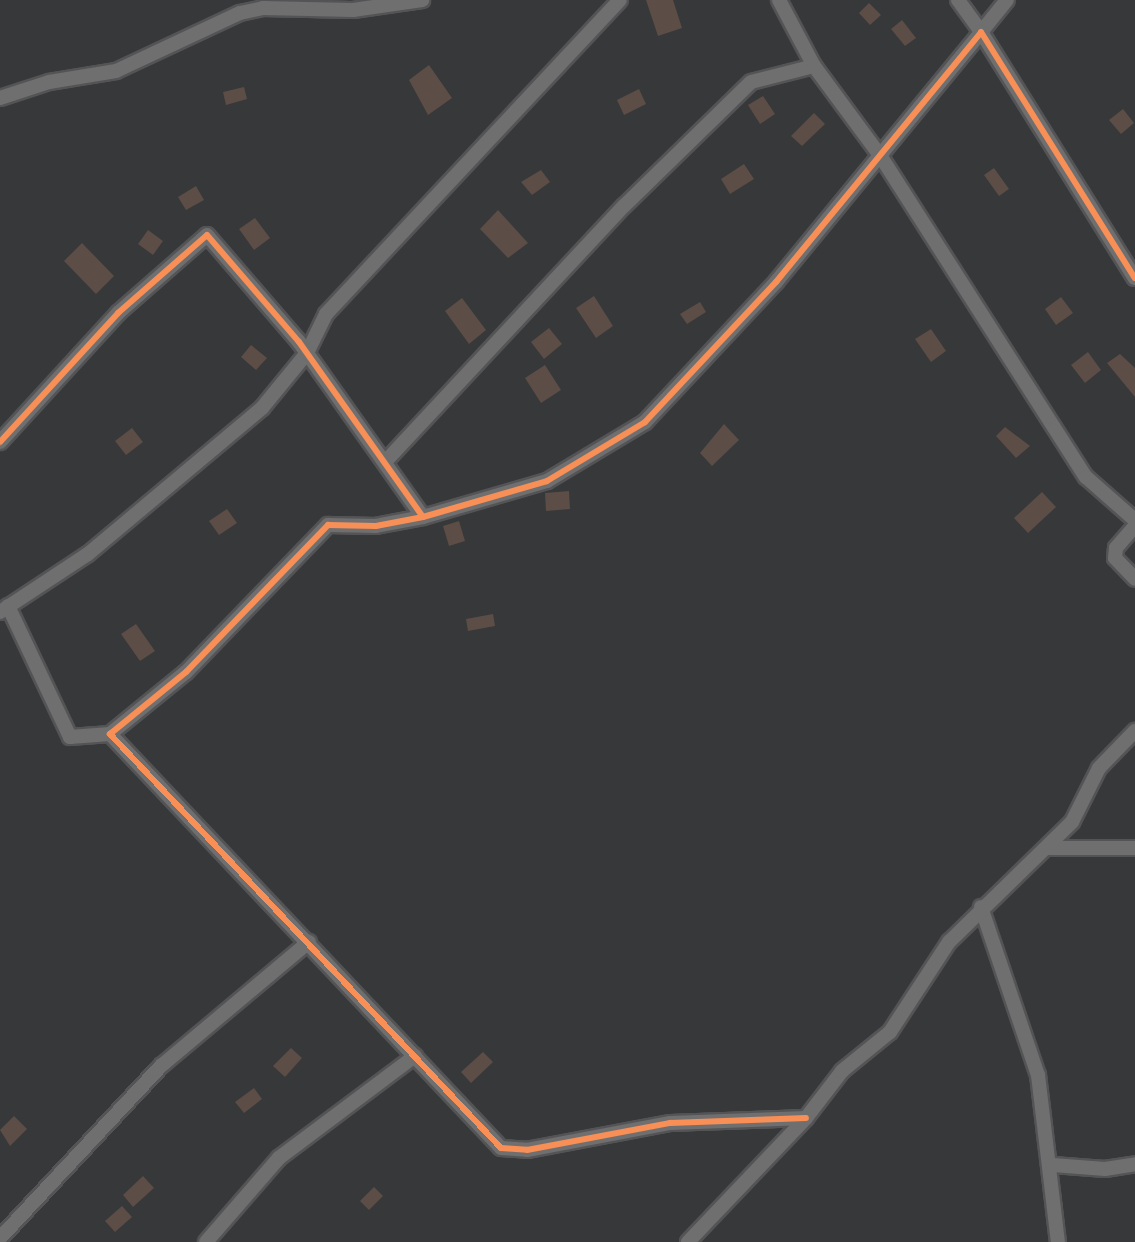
<!DOCTYPE html>
<html>
<head>
<meta charset="utf-8">
<style>
	body { margin:0 }
	#map { position:relative; width:1135px; height:1242px; overflow:hidden; background:#37383a; font-family:"Noto Serif",serif }
	div>[style] { position:absolute }
	.building>* { inset:0; background:#5c4d46 }
	.roads { filter:drop-shadow(2px 0 #545456) drop-shadow(-2px 0 #545456) drop-shadow(0 2px #545456) drop-shadow(0 -2px #545456) }
	.street>* { height:14px; margin:-7px; padding:0 7px; transform-origin:7px; border-radius:7px; background:#6f6f70 }
	.cycleway>* { height:6px; margin:-3px; padding:0 3px; transform-origin:3px; border-radius:3px; background:#f78f57 }
	span { translate:-50% -50%; white-space:nowrap; text-align:center; line-height:1.15; -webkit-text-stroke:4.5px #1e1f21; paint-order:stroke }
</style>
</head>
<body>
<div id="map">
	<div class="building">
		<i style="clip-path:polygon(646px 0,673px 0,682px 28px,658px 36px)"></i>
		<i style="clip-path:polygon(869px 3px,881px 15px,870px 25px,859px 13px)"></i>
		<i style="clip-path:polygon(902px 20px,916px 38px,905px 46px,891px 29px)"></i>
		<i style="clip-path:polygon(429px 65px,452px 98px,428px 115px,409px 80px)"></i>
		<i style="clip-path:polygon(244px 87px,247px 99px,226px 105px,223px 92px)"></i>
		<i style="clip-path:polygon(639px 89px,646px 104px,624px 115px,617px 100px)"></i>
		<i style="clip-path:polygon(763px 96px,775px 114px,760px 124px,748px 105px)"></i>
		<i style="clip-path:polygon(1123px 109px,1134px 123px,1121px 134px,1109px 120px)"></i>
		<i style="clip-path:polygon(814px 113px,825px 124px,802px 146px,791px 136px)"></i>
		<i style="clip-path:polygon(744px 164px,754px 179px,730px 194px,721px 179px)"></i>
		<i style="clip-path:polygon(994px 168px,1009px 189px,999px 196px,984px 175px)"></i>
		<i style="clip-path:polygon(541px 170px,550px 182px,532px 195px,521px 182px)"></i>
		<i style="clip-path:polygon(196px 186px,204px 200px,186px 210px,178px 197px)"></i>
		<i style="clip-path:polygon(498px 210px,528px 243px,508px 258px,480px 229px)"></i>
		<i style="clip-path:polygon(255px 218px,270px 238px,254px 250px,239px 229px)"></i>
		<i style="clip-path:polygon(148px 230px,163px 241px,153px 255px,138px 244px)"></i>
		<i style="clip-path:polygon(82px 243px,114px 276px,96px 294px,64px 261px)"></i>
		<i style="clip-path:polygon(594px 296px,613px 326px,596px 338px,576px 308px)"></i>
		<i style="clip-path:polygon(1061px 297px,1073px 313px,1056px 325px,1045px 309px)"></i>
		<i style="clip-path:polygon(462px 298px,486px 330px,469px 344px,445px 311px)"></i>
		<i style="clip-path:polygon(700px 302px,706px 312px,687px 324px,680px 314px)"></i>
		<i style="clip-path:polygon(549px 328px,562px 344px,544px 359px,531px 342px)"></i>
		<i style="clip-path:polygon(931px 329px,946px 351px,931px 362px,915px 339px)"></i>
		<i style="clip-path:polygon(251px 345px,267px 358px,256px 370px,241px 357px)"></i>
		<i style="clip-path:polygon(1088px 352px,1101px 370px,1085px 383px,1071px 365px)"></i>
		<i style="clip-path:polygon(1120px 354px,1135px 368px,1135px 397px,1107px 363px)"></i>
		<i style="clip-path:polygon(545px 365px,561px 390px,541px 403px,525px 378px)"></i>
		<i style="clip-path:polygon(724px 424px,739px 440px,712px 466px,700px 453px)"></i>
		<i style="clip-path:polygon(1005px 427px,1030px 446px,1016px 458px,996px 436px)"></i>
		<i style="clip-path:polygon(132px 428px,143px 442px,126px 455px,115px 441px)"></i>
		<i style="clip-path:polygon(569px 491px,570px 509px,546px 511px,545px 493px)"></i>
		<i style="clip-path:polygon(1042px 492px,1056px 507px,1028px 533px,1014px 518px)"></i>
		<i style="clip-path:polygon(227px 509px,237px 523px,219px 535px,209px 521px)"></i>
		<i style="clip-path:polygon(459px 521px,465px 541px,449px 546px,443px 526px)"></i>
		<i style="clip-path:polygon(493px 614px,495px 626px,468px 631px,466px 619px)"></i>
		<i style="clip-path:polygon(136px 624px,155px 651px,140px 661px,121px 634px)"></i>
		<i style="clip-path:polygon(291px 1048px,302px 1058px,285px 1077px,273px 1066px)"></i>
		<i style="clip-path:polygon(483px 1052px,493px 1062px,471px 1083px,461px 1072px)"></i>
		<i style="clip-path:polygon(254px 1088px,262px 1099px,244px 1113px,235px 1102px)"></i>
		<i style="clip-path:polygon(14px 1116px,27px 1129px,10px 1146px,0 1130px)"></i>
		<i style="clip-path:polygon(143px 1176px,154px 1188px,133px 1207px,123px 1195px)"></i>
		<i style="clip-path:polygon(374px 1187px,383px 1196px,369px 1210px,360px 1201px)"></i>
		<i style="clip-path:polygon(122px 1206px,132px 1217px,115px 1232px,105px 1221px)"></i>
	</div>
	<div class="roads">
		<div class="street">
			<i style="left:779px;top:0;width:75px;rotate:62.1deg"></i>
			<i style="left:958px;top:0;width:39px;rotate:54deg"></i>
			<i style="left:981px;top:32px;width:41px;rotate:-50.9deg"></i>
			<i style="left:0;top:98px;width:52px;rotate:-18.1deg"></i>
			<i style="left:49px;top:82px;width:68px;rotate:-9.3deg"></i>
			<i style="left:116px;top:71px;width:137px;rotate:-25.1deg"></i>
			<i style="left:240px;top:13px;width:24px;rotate:-12deg"></i>
			<i style="left:263px;top:8px;width:90px;rotate:1.3deg"></i>
			<i style="left:353px;top:10px;width:70px;rotate:-8.2deg"></i>
			<i style="left:0;top:442px;width:175px;rotate:-47.5deg"></i>
			<i style="left:118px;top:313px;width:118px;rotate:-41.2deg"></i>
			<i style="left:207px;top:235px;width:141px;rotate:49.3deg"></i>
			<i style="left:299px;top:342px;width:214px;rotate:54.7deg"></i>
			<i style="left:423px;top:517px;width:129px;rotate:-16.2deg"></i>
			<i style="left:547px;top:481px;width:114px;rotate:-31deg"></i>
			<i style="left:645px;top:422px;width:192px;rotate:-46.9deg"></i>
			<i style="left:776px;top:282px;width:323px;rotate:-50.6deg"></i>
			<i style="left:981px;top:32px;width:290px;rotate:58deg"></i>
			<i style="left:385px;top:462px;width:350px;rotate:-47deg"></i>
			<i style="left:624px;top:206px;width:177px;rotate:-44.3deg"></i>
			<i style="left:751px;top:82px;width:65px;rotate:-14.3deg"></i>
			<i style="left:814px;top:66px;width:113px;rotate:53.6deg"></i>
			<i style="left:881px;top:157px;width:380px;rotate:57.4deg"></i>
			<i style="left:1086px;top:477px;width:65px;rotate:41.3deg"></i>
			<i style="left:423px;top:517px;width:48px;rotate:169.2deg"></i>
			<i style="left:376px;top:526px;width:48px;rotate:-178.8deg"></i>
			<i style="left:328px;top:525px;width:204px;rotate:134deg"></i>
			<i style="left:186px;top:672px;width:98px;rotate:140.8deg"></i>
			<i style="left:110px;top:734px;width:569px;rotate:46.64deg"></i>
			<i style="left:501px;top:1148px;width:26px;rotate:4deg"></i>
			<i style="left:527px;top:1150px;width:146px;rotate:-10.7deg"></i>
			<i style="left:670px;top:1123px;width:136px;rotate:-2.1deg"></i>
			<i style="left:1135px;top:526px;width:29px;rotate:131deg"></i>
			<i style="left:1116px;top:548px;width:10px;rotate:96deg"></i>
			<i style="left:1115px;top:558px;width:29px;rotate:46deg"></i>
			<i style="left:8px;top:606px;width:145px;rotate:64.7deg"></i>
			<i style="left:70px;top:737px;width:40px;rotate:-4.3deg"></i>
			<i style="left:0;top:612px;width:105px;rotate:-33.4deg"></i>
			<i style="left:88px;top:554px;width:227px;rotate:-40deg"></i>
			<i style="left:262px;top:408px;width:71px;rotate:-50.7deg"></i>
			<i style="left:307px;top:353px;width:43px;rotate:-64deg"></i>
			<i style="left:326px;top:314px;width:430px;rotate:-46.9deg"></i>
			<i style="left:1047px;top:848px;width:88px"></i>
			<i style="left:981px;top:907px;width:177px;rotate:71.3deg"></i>
			<i style="left:1038px;top:1075px;width:168px;rotate:83.2deg"></i>
			<i style="left:1053px;top:1165px;width:52px;rotate:4.4deg"></i>
			<i style="left:1105px;top:1169px;width:30px;rotate:-9deg"></i>
			<i style="left:0;top:1238px;width:236px;rotate:-46.9deg"></i>
			<i style="left:161px;top:1066px;width:193px;rotate:-40deg"></i>
			<i style="left:206px;top:1242px;width:111px;rotate:-49deg"></i>
			<i style="left:279px;top:1158px;width:170px;rotate:-36.9deg"></i>
			<i style="left:688px;top:1242px;width:171px;rotate:-46.4deg"></i>
			<i style="left:806px;top:1118px;width:59px;rotate:-52.5deg"></i>
			<i style="left:842px;top:1071px;width:62px;rotate:-39.1deg"></i>
			<i style="left:890px;top:1032px;width:108px;rotate:-56.8deg"></i>
			<i style="left:949px;top:942px;width:172px;rotate:-44.3deg"></i>
			<i style="left:1072px;top:822px;width:60px;rotate:-63.4deg"></i>
			<i style="left:1099px;top:768px;width:52px;rotate:-45.8deg"></i>
		</div>
	</div>
	<div class="cycleway">
		<i style="left:0;top:442px;width:175px;rotate:-47.5deg"></i>
		<i style="left:118px;top:313px;width:118px;rotate:-41.2deg"></i>
		<i style="left:207px;top:235px;width:141px;rotate:49.3deg"></i>
		<i style="left:299px;top:342px;width:214px;rotate:54.7deg"></i>
		<i style="left:423px;top:517px;width:129px;rotate:-16.2deg"></i>
		<i style="left:547px;top:481px;width:114px;rotate:-31deg"></i>
		<i style="left:645px;top:422px;width:192px;rotate:-46.9deg"></i>
		<i style="left:776px;top:282px;width:323px;rotate:-50.6deg"></i>
		<i style="left:981px;top:32px;width:290px;rotate:58deg"></i>
		<i style="left:423px;top:517px;width:48px;rotate:169.2deg"></i>
		<i style="left:376px;top:526px;width:48px;rotate:-178.8deg"></i>
		<i style="left:328px;top:525px;width:204px;rotate:134deg"></i>
		<i style="left:186px;top:672px;width:98px;rotate:140.8deg"></i>
		<i style="left:110px;top:734px;width:569px;rotate:46.64deg"></i>
		<i style="left:501px;top:1148px;width:26px;rotate:4deg"></i>
		<i style="left:527px;top:1150px;width:146px;rotate:-10.7deg"></i>
		<i style="left:670px;top:1123px;width:136px;rotate:-2.1deg"></i>
	</div>
</div>
</body>
</html>
